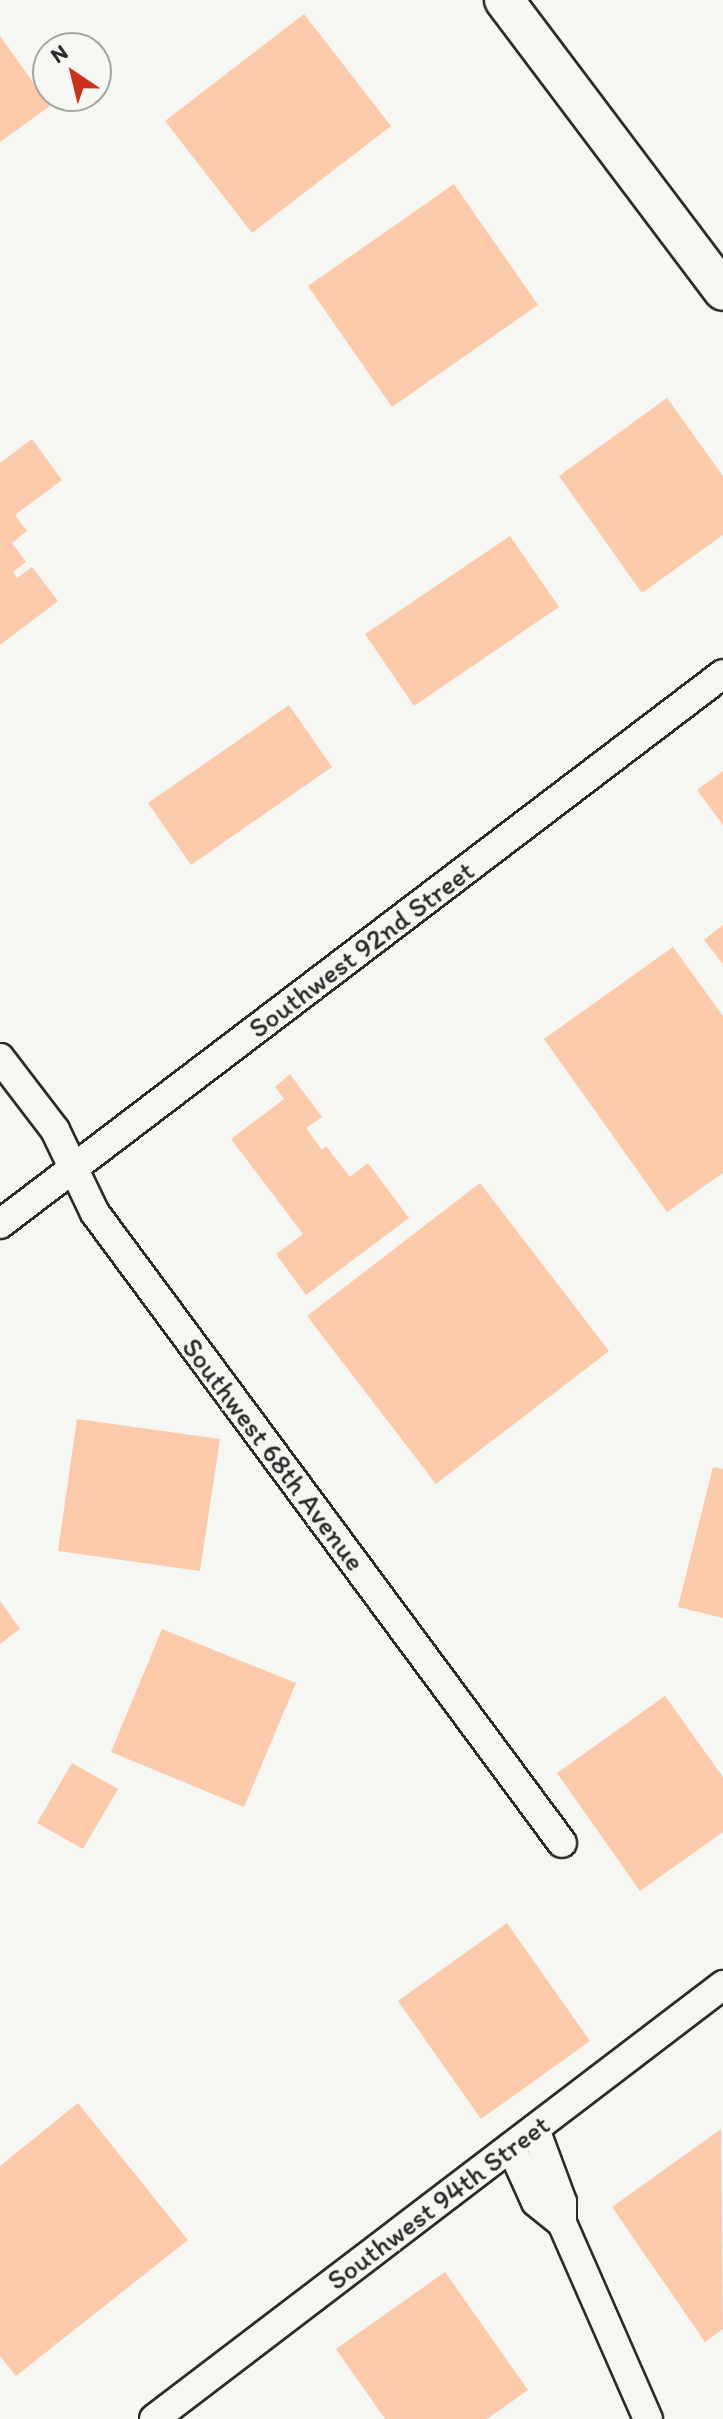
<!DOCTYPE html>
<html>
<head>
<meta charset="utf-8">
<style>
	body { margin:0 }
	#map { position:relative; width:723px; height:2419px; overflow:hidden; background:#f6f6f2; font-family:Itim,sans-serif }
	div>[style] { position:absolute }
	.building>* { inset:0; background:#fbcaab }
	.roads { filter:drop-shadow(2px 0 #2b2b2b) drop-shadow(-2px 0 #2b2b2b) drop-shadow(0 2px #2b2b2b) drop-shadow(0 -2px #2b2b2b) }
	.street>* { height:28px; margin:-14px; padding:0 14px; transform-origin:14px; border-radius:14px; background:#f6f6f2 }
	.secondary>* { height:38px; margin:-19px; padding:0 19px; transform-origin:19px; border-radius:19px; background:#f6f6f2 }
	span { translate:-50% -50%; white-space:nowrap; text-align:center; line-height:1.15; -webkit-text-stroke:7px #f6f6f2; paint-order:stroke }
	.street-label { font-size:28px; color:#2b2b2b }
	.north { position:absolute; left:32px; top:32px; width:80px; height:80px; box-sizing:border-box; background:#f6f6f2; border:2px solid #a5a5a2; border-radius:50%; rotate:325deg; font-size:22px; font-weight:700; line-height:32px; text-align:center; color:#2b2b2b }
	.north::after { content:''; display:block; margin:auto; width:28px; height:36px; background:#c8321e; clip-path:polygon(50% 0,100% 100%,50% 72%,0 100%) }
</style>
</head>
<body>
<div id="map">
	<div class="building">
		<i style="clip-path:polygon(304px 14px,391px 126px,252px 233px,165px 121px)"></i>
		<i style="clip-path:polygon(0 36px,50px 106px,0 142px)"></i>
		<i style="clip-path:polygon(454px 184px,538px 305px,392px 407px,308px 286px)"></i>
		<i style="clip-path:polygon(667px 398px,723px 476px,723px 535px,642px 593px,559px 476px)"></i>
		<i style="clip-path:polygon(32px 439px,62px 480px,15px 515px,27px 531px,12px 543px,26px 562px,13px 572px,17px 578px,32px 567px,58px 601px,0 645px,0 463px)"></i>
		<i style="clip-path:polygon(510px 536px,559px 607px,414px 706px,365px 634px)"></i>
		<i style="clip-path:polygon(289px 705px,332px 767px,191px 865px,148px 803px)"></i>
		<i style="clip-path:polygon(723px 771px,723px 825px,697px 790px)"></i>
		<i style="clip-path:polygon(723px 925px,723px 964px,704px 940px)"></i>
		<i style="clip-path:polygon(673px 947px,723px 1016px,723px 1173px,667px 1212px,544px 1039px)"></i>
		<i style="clip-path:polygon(290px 1074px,322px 1117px,306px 1128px,322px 1150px,326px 1146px,350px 1177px,368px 1163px,409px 1218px,306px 1295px,276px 1254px,303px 1234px,231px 1139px,284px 1099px,275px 1087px)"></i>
		<i style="clip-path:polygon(480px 1183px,609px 1351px,436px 1484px,307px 1316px)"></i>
		<i style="clip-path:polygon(77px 1419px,220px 1439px,200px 1571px,58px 1551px)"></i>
		<i style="clip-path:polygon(713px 1467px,723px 1469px,723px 1618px,678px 1607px)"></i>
		<i style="clip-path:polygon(0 1601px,20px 1629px,0 1644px)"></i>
		<i style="clip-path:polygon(162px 1629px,296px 1683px,244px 1807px,111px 1752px)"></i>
		<i style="clip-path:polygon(665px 1696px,723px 1777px,723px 1832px,640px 1891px,557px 1773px)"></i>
		<i style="clip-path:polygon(72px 1763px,118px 1789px,83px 1849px,37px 1823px)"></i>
		<i style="clip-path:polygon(507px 1923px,590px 2041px,481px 2119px,398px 2001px)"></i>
		<i style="clip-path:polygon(78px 2103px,188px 2240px,16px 2376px,0 2356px,0 2166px)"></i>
		<i style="clip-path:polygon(721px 2129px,723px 2329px,705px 2342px,612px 2207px)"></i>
		<i style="clip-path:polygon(445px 2272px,528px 2390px,487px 2419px,385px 2419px,336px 2349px)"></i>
	</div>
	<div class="roads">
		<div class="street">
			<i style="left:0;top:1058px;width:91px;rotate:52.6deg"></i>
			<i style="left:55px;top:1130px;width:92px;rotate:64.3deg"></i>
			<i style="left:95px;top:1213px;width:784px;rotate:53.45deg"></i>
			<i style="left:0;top:1224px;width:908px;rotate:-37.26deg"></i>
			<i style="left:535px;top:2129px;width:78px;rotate:69.7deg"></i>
			<i style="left:562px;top:2202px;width:21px;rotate:90deg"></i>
			<i style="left:562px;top:2223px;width:214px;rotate:66.3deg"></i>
			<i style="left:511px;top:2147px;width:60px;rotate:65.6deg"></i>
			<i style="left:536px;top:2202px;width:33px;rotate:39deg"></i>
			<i style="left:154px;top:2419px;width:716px;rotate:-37.33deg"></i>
		</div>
		<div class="secondary">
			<i style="left:504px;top:0;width:364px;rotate:53deg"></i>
		</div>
	</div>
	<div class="street-label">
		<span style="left:361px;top:949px;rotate:-37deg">Southwest 92nd Street</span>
		<span style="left:274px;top:1454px;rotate:53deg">Southwest 68th Avenue</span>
		<span style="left:438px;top:2202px;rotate:-37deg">Southwest 94th Street</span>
	</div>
	<div class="north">N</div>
</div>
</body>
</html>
